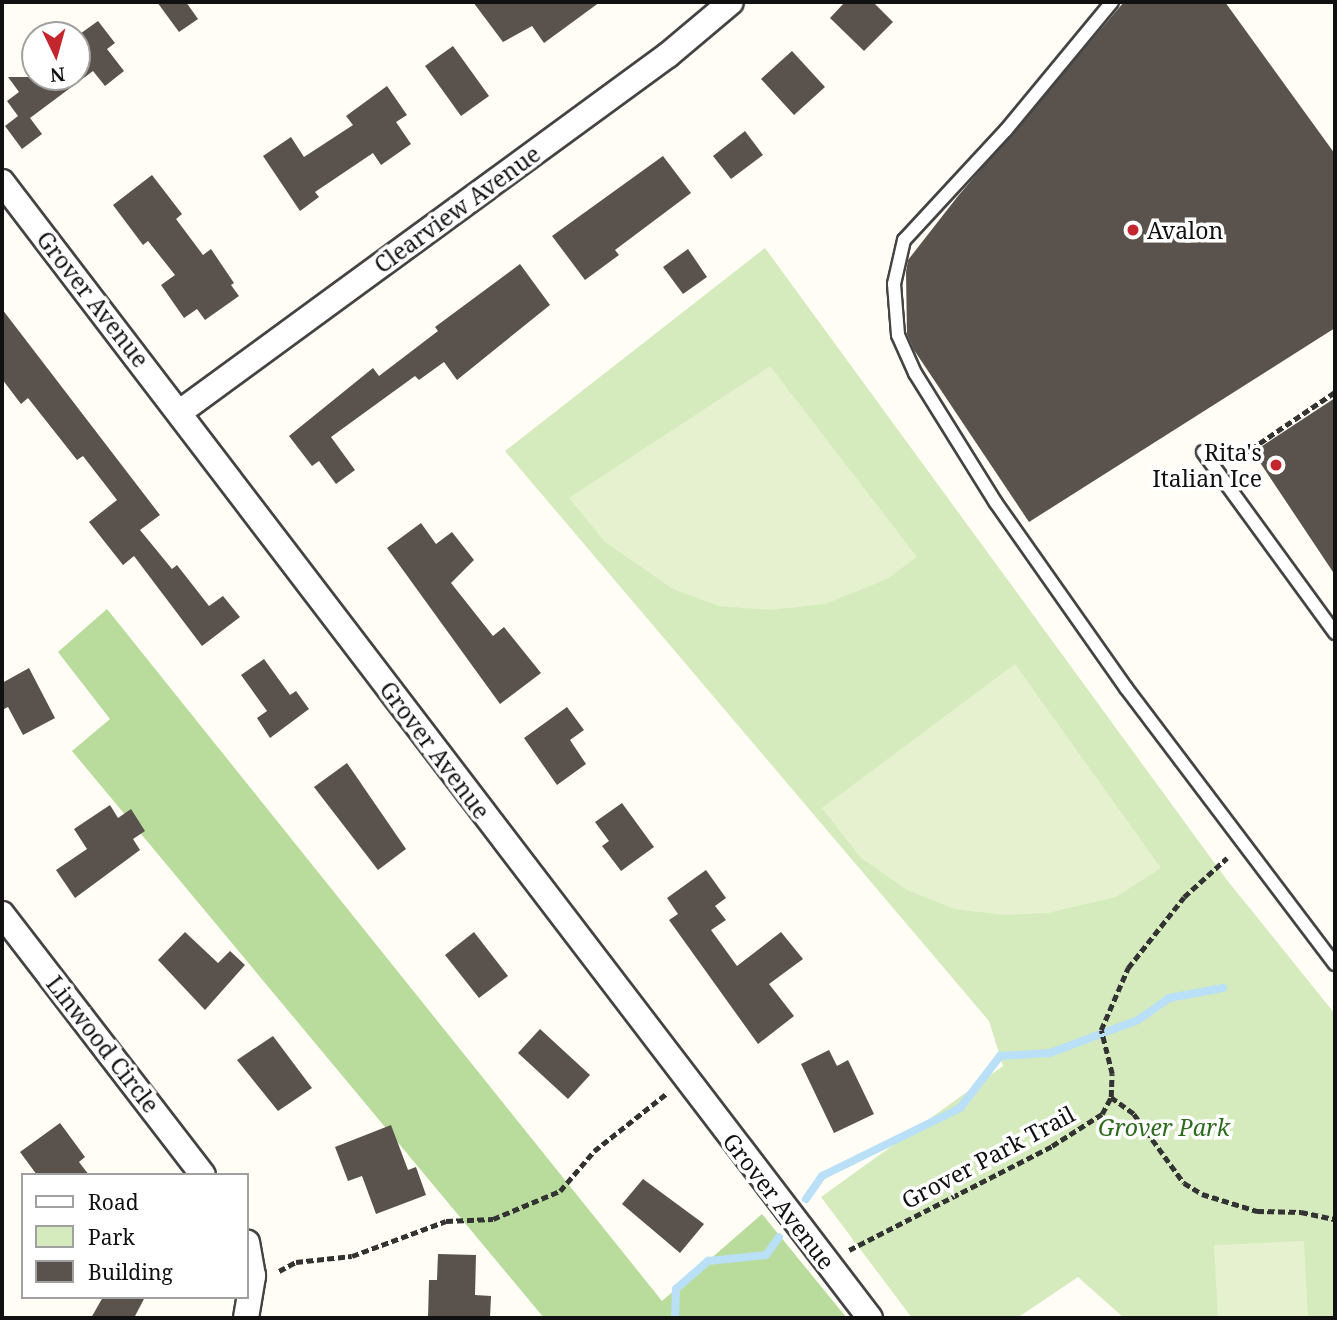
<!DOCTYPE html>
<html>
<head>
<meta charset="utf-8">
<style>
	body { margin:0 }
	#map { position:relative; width:1337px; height:1320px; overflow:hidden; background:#fffdf5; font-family:"Noto Serif",serif }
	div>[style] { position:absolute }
	.green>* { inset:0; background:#d5ebbd }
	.forest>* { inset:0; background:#b9dc9c }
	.pitch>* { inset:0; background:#e6f2cf }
	.stream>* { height:8px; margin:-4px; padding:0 4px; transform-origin:4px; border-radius:4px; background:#b9e0f7 }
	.building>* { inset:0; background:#5a524d }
	.path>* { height:4.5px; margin-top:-2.25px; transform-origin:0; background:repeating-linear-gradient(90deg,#333 0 7px,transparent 0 10.5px) }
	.roads { filter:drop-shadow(2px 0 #444) drop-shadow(-2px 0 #444) drop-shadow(0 2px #444) drop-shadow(0 -2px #444) }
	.lane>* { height:12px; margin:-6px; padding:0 6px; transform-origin:6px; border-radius:6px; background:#fff }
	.street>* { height:24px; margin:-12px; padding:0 12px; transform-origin:12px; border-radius:12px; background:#fff }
	.dots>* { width:19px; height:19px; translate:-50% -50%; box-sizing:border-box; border:4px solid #fff; border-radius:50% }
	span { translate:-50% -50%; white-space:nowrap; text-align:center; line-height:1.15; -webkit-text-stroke:7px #fff; paint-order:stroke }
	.street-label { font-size:23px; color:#111 }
	.poi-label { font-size:23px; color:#111 }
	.left { translate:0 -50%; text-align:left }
	.right { translate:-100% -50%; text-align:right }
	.park-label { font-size:23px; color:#2f6b1f; font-style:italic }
	.frame { position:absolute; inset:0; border:4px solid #111; pointer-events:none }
	.legend { position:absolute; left:21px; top:1173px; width:228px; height:126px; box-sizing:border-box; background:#fff; border:2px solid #a0a0a0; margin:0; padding:9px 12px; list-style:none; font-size:21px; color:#111 }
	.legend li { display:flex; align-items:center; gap:14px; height:35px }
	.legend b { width:35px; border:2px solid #a0a0a0 }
	.north { position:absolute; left:21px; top:21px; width:70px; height:70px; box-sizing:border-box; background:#fff; border:2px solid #a0a0a0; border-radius:50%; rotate:175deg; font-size:19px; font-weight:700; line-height:28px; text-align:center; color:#111 }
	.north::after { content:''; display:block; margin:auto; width:24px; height:32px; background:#c4262e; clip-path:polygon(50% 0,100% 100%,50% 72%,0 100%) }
</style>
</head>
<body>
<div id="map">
	<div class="green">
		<i style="clip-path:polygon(765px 248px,1227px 880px,1335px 1014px,1335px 1318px,1124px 1318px,1078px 1277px,1017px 1318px,912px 1318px,821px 1197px,1003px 1066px,989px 1021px,505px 451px)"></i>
	</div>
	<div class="forest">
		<i style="clip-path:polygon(107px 609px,662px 1301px,762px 1214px,846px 1317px,544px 1318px,72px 751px,110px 719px,58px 652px)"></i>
	</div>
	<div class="pitch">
		<i style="clip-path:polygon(770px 366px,917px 557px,887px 579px,825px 604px,770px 610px,719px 606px,673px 589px,605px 542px,569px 498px)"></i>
		<i style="clip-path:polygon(1015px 664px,1161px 868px,1116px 897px,1048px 913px,1005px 915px,954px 909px,907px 890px,860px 857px,822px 808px)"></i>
		<i style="clip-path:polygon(1304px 1241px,1308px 1318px,1218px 1318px,1214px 1245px)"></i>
	</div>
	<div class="stream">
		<i style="left:806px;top:1199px;width:28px;rotate:-55deg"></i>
		<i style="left:822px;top:1176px;width:154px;rotate:-26.2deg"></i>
		<i style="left:960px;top:1108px;width:66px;rotate:-52.4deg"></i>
		<i style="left:1000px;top:1056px;width:50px;rotate:-3.4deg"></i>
		<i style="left:1050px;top:1053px;width:94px;rotate:-20.6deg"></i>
		<i style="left:1138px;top:1020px;width:38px;rotate:-35deg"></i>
		<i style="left:1169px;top:998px;width:55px;rotate:-10.5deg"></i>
		<i style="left:675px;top:1318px;width:29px;rotate:-88deg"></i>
		<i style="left:676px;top:1289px;width:43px;rotate:-41.2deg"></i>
		<i style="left:708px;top:1261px;width:58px;rotate:-5.9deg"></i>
		<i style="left:766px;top:1255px;width:22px;rotate:-54deg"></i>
	</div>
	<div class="building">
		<i style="clip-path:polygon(157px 2px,186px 2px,198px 19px,179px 32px)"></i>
		<i style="clip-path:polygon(473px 2px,600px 2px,544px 43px,532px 26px,503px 42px)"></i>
		<i style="clip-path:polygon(845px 2px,873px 2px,893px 22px,864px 51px,830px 18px)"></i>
		<i style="clip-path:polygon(1124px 2px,1225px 2px,1335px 154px,1335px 328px,1029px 522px,914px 350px,907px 334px,906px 272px,908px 260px,958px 196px)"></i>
		<i style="clip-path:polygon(98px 21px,115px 43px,107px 49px,124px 71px,105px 86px,93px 71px,30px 118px,42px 134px,22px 149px,5px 126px,18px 116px,7px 101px,19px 92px,8px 77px,77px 77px,77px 36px)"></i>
		<i style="clip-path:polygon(453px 46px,489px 96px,461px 116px,425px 66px)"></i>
		<i style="clip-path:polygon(792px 51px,825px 87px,794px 115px,761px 79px)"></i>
		<i style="clip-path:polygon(387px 86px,407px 115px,396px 122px,411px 144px,381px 165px,373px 153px,315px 192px,319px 197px,300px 211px,263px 156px,291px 137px,304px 157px,353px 125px,346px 116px)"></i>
		<i style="clip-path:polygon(745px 131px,763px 155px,731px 179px,713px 156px)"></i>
		<i style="clip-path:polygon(663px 156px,691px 193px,615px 250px,619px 255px,585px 280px,552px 236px)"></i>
		<i style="clip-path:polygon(152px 175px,182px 214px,176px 219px,203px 255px,211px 249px,234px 283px,231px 285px,239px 296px,205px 320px,197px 309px,184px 318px,161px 285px,175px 275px,148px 241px,143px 245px,113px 205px)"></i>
		<i style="clip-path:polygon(688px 249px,707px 277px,683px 294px,663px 267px)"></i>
		<i style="clip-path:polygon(520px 264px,550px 305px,457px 380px,444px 362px,419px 380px,415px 376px,331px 437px,355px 470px,336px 484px,319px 461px,312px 466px,289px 436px,373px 368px,379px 376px,438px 331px,435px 327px)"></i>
		<i style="clip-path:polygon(2px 309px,160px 515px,140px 530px,172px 569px,177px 565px,209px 606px,223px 596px,240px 617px,202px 646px,134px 556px,123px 565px,89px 522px,117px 500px,83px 456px,77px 460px,28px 398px,21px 404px,2px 379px)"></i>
		<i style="clip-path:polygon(1335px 398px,1335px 575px,1253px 452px)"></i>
		<i style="clip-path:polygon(421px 523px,436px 544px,452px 532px,474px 560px,451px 583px,493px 636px,504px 627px,541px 673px,500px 704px,387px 548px)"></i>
		<i style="clip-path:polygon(264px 659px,290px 695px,296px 691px,309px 709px,270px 738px,257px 718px,267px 711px,241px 675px)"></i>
		<i style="clip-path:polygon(29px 668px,55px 718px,23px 735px,8px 707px,2px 710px,2px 683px)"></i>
		<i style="clip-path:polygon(567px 707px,584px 730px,570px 740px,586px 764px,557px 785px,524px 738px)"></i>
		<i style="clip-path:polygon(347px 763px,406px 849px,378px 870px,314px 787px)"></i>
		<i style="clip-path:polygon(622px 803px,654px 847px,621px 871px,602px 846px,609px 841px,595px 822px)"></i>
		<i style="clip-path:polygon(110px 805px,118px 818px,131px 809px,145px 831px,133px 839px,140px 850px,75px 898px,56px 870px,87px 849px,74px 829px)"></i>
		<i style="clip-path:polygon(706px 870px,726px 898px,715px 906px,726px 920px,711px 930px,737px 966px,781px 932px,803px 959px,769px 984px,794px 1016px,758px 1044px,669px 920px,678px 914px,667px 898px)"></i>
		<i style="clip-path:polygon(185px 932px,218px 963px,230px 951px,245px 965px,205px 1010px,158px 960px)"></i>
		<i style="clip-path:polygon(474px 932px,508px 976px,479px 998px,445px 955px)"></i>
		<i style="clip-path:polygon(540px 1029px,590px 1075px,568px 1099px,518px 1053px)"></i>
		<i style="clip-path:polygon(273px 1036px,312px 1088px,278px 1111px,237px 1060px)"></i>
		<i style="clip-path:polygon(829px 1050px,837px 1066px,848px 1060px,874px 1114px,834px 1133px,801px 1064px)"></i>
		<i style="clip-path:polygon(60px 1123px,85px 1157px,79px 1162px,89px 1175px,37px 1175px,20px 1152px)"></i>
		<i style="clip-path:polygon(391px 1125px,408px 1170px,416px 1167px,426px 1195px,376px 1214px,362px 1176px,348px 1181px,335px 1147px)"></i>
		<i style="clip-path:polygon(643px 1179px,704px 1224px,680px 1253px,622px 1204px)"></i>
		<i style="clip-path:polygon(438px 1254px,476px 1255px,475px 1295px,491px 1296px,490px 1318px,428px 1318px,429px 1280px,437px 1280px)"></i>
		<i style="clip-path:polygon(103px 1297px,145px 1297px,134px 1318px,91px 1318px)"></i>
	</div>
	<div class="path">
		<i style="left:1242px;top:455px;width:112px;rotate:-34.1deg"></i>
		<i style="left:1111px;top:1097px;width:29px;rotate:36deg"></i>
		<i style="left:1134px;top:1114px;width:85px;rotate:54.1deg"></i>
		<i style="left:1184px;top:1183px;width:21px;rotate:31deg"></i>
		<i style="left:1202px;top:1194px;width:58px;rotate:17.2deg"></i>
		<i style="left:1257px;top:1211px;width:44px;rotate:1.3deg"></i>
		<i style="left:1301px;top:1212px;width:35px;rotate:12deg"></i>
		<i style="left:849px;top:1250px;width:228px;rotate:-27.1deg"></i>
		<i style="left:1052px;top:1146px;width:59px;rotate:-32.6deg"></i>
		<i style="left:1102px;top:1114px;width:19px;rotate:-62deg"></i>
		<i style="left:1111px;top:1097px;width:23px;rotate:-88deg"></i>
		<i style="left:1112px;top:1074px;width:45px;rotate:-104deg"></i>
		<i style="left:1101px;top:1030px;width:68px;rotate:-66.5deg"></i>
		<i style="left:1128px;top:968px;width:90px;rotate:-51.7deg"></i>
		<i style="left:1184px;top:897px;width:58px;rotate:-42.2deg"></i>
		<i style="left:279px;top:1271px;width:19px;rotate:-28deg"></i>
		<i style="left:296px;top:1262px;width:56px;rotate:-6.1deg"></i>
		<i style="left:352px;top:1256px;width:100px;rotate:-20.4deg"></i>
		<i style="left:446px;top:1221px;width:47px;rotate:-2.4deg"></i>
		<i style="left:493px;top:1219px;width:73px;rotate:-22.7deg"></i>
		<i style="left:560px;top:1191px;width:52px;rotate:-49.6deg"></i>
		<i style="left:594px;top:1151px;width:92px;rotate:-38.4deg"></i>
	</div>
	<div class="roads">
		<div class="lane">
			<i style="left:1112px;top:2px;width:166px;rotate:129.6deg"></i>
			<i style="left:1006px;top:130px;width:150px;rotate:132.8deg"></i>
			<i style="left:904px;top:240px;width:45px;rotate:102.8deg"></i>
			<i style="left:894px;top:284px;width:51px;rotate:85.5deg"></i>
			<i style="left:898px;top:335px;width:42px;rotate:65.9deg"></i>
			<i style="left:915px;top:373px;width:153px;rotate:58.1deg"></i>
			<i style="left:996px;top:503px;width:226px;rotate:54.9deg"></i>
			<i style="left:1126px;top:688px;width:346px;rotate:52.9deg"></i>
			<i style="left:1203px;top:452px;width:224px;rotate:53.9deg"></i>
		</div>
		<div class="street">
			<i style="left:2px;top:182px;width:1430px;rotate:52.62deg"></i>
			<i style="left:180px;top:412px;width:605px;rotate:-36.19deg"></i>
			<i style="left:668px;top:55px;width:82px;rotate:-40.1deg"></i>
			<i style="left:2px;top:914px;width:329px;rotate:52.4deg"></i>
			<i style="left:246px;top:1318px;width:43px;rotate:-80.5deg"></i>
			<i style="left:253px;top:1276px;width:34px;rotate:-100deg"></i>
		</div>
	</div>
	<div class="dots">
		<i style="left:1133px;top:230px;background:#c4262e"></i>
		<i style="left:1276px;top:465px;background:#c4262e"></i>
	</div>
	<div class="street-label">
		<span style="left:457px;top:209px;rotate:-36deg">Clearview Avenue</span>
		<span style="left:93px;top:299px;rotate:52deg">Grover Avenue</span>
		<span style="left:435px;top:750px;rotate:53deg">Grover Avenue</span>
		<span style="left:103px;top:1044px;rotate:52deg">Linwood Circle</span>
		<span style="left:988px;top:1157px;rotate:-28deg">Grover Park Trail</span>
		<span style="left:779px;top:1201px;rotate:52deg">Grover Avenue</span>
	</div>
	<div class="poi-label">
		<span class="left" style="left:1147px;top:230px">Avalon</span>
		<span class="right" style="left:1262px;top:465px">Rita's<br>Italian Ice</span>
	</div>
	<div class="park-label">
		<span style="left:1164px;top:1127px">Grover Park</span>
	</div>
	<div class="frame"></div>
	<ul class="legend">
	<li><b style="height:9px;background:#fff"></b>Road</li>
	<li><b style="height:19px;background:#d5ebbd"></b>Park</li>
	<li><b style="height:19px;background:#5a524d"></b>Building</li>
	</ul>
	<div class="north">N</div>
</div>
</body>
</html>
